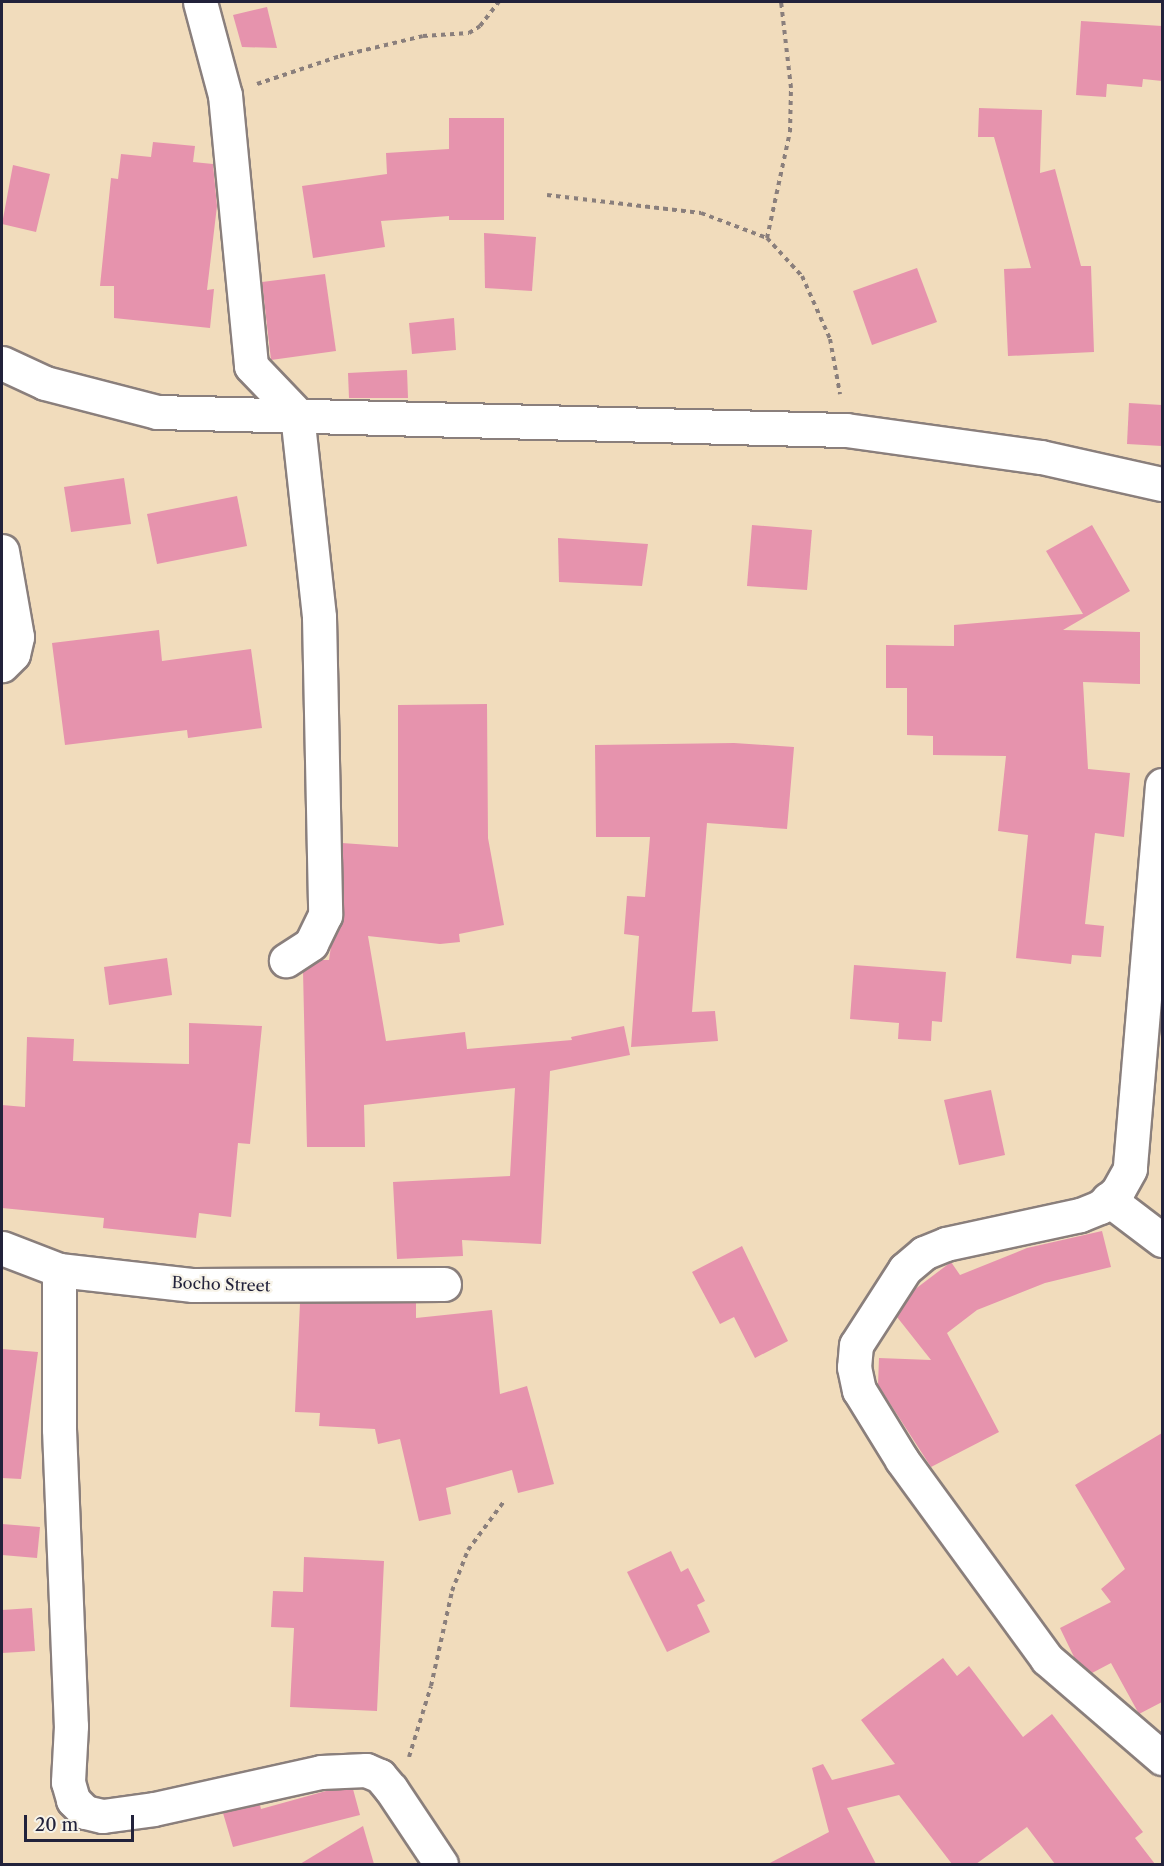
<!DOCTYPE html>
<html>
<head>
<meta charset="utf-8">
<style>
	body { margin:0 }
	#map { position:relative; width:1164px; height:1866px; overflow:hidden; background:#f1dcbc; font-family:"Libre Caslon Text",serif }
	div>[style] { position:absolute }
	.building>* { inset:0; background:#e693ad }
	.path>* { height:4px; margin-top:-2px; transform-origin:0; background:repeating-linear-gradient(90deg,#8a7f7c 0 4.5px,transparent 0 9px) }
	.roads { filter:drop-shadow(2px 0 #8a7f7c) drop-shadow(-2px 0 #8a7f7c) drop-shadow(0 2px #8a7f7c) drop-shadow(0 -2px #8a7f7c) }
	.minor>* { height:33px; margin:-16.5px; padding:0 16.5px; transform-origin:16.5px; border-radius:16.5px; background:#fff }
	span { translate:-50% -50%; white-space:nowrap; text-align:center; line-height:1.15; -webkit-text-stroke:4.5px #f7f3e8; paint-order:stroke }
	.street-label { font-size:16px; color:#22223b }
	.frame { position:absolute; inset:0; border:3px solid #22223b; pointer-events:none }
	.scale { position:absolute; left:24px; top:1815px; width:110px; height:27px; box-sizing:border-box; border:3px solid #22223b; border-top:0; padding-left:8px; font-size:18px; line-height:21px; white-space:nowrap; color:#22223b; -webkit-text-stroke:4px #f7f3e8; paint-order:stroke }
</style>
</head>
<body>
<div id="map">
	<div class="building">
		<i style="clip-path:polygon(267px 7px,277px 48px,242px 47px,233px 15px)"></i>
		<i style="clip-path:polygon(1081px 21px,1162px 26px,1162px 81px,1143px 79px,1142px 87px,1107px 84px,1106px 97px,1076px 95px)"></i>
		<i style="clip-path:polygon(979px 108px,1042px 110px,1040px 173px,1055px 169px,1081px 266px,1091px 266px,1094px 352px,1008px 356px,1004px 269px,1031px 268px,994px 137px,978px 137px)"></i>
		<i style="clip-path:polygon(449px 118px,504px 118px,504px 220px,449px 220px,449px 216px,381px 221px,385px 247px,313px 258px,302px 186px,387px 174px,386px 153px,449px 149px)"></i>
		<i style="clip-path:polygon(153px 142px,195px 146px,193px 162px,213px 164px,217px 206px,207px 290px,214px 289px,210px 328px,114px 318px,114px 286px,100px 286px,111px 178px,118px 179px,121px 154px,151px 157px)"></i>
		<i style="clip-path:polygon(13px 165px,50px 174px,36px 232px,2px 224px)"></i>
		<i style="clip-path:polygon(484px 233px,536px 237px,532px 291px,485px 288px)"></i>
		<i style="clip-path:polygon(917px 268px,937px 322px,872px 345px,853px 291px)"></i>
		<i style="clip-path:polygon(325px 274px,336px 351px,271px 360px,262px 282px)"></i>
		<i style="clip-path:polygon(454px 318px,456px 350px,412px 354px,409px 323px)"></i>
		<i style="clip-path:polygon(407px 370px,408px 398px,349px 398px,348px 373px)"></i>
		<i style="clip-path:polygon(1129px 403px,1162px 405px,1162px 446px,1127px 444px)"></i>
		<i style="clip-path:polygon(124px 478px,131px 524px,71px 532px,64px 487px)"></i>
		<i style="clip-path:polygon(237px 496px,247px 546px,157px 564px,147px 514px)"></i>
		<i style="clip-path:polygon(752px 525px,812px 530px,807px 590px,747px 586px)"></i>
		<i style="clip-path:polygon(1092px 525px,1130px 591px,1063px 630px,1140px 632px,1140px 684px,1083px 682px,1088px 769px,1130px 773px,1124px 837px,1095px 833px,1085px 924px,1104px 926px,1101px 957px,1072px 955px,1071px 964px,1016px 958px,1028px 835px,998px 831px,1006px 756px,933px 755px,933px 736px,907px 735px,907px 688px,886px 688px,886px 645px,954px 646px,954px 625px,1083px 614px,1046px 551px)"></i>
		<i style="clip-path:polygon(558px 538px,648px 544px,642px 586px,559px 582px)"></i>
		<i style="clip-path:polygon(159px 630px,162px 661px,251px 649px,262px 728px,188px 738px,187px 730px,65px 745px,52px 643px)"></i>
		<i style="clip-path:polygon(487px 704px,488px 838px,504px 925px,459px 934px,460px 942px,440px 944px,368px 936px,386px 1041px,465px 1032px,467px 1049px,572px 1040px,571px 1037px,624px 1026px,630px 1055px,550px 1071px,541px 1244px,462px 1240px,463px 1256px,397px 1259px,393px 1182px,510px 1176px,515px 1088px,364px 1105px,365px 1147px,307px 1147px,303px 971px,321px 960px,329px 960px,331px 946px,342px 923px,342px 843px,398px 847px,398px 705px)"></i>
		<i style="clip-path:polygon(734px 743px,794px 747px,787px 829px,707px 823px,692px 1012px,715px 1011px,718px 1041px,631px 1047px,639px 936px,624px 934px,627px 896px,645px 897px,650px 837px,596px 837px,595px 745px)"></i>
		<i style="clip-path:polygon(167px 958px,172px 995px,109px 1005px,104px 967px)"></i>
		<i style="clip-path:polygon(854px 965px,946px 972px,942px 1022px,932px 1021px,931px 1041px,898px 1039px,899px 1023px,850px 1019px)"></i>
		<i style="clip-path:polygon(189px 1023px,262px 1026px,250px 1144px,238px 1143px,231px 1217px,199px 1213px,196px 1238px,103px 1228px,104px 1218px,2px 1208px,2px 1105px,25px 1107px,27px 1037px,74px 1039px,73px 1061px,189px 1064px)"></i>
		<i style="clip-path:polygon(991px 1090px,1005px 1155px,959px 1165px,944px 1100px)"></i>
		<i style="clip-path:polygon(1102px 1231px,1111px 1267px,1045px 1283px,977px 1310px,947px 1333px,999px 1432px,931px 1467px,878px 1385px,879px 1358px,931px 1360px,897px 1317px,914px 1290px,951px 1262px,960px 1275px,1027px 1248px)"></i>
		<i style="clip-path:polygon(742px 1246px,788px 1341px,755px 1358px,734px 1317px,720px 1324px,692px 1272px)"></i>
		<i style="clip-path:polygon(300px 1303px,416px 1303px,416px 1318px,492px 1310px,500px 1394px,527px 1386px,554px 1484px,518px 1493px,512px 1470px,446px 1488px,451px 1514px,419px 1521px,400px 1439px,378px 1444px,375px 1429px,319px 1426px,320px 1413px,295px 1412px)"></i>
		<i style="clip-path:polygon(2px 1349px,38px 1352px,21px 1479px,2px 1478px)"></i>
		<i style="clip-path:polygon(1162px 1433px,1162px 1702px,1139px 1714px,1111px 1663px,1092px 1673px,1075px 1659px,1060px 1628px,1111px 1602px,1101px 1589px,1125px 1569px,1075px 1485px)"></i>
		<i style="clip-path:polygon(2px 1524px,40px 1527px,37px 1558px,2px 1555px)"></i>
		<i style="clip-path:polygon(671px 1551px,681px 1572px,688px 1568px,705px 1601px,697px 1605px,710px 1632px,667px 1652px,627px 1572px)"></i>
		<i style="clip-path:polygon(304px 1557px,384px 1561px,377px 1711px,290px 1707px,294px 1628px,271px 1627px,273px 1591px,303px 1592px)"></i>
		<i style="clip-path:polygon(32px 1608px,35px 1651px,2px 1653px,2px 1610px)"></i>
		<i style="clip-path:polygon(943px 1658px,957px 1676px,969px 1666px,1023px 1737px,1052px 1714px,1143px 1832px,1135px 1838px,1155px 1864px,1055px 1864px,1027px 1827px,976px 1864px,952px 1864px,899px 1795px,847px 1808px,876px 1864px,768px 1864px,829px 1832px,812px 1768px,823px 1764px,832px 1780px,895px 1764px,861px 1720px)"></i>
		<i style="clip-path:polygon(353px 1789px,360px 1815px,233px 1847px,223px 1813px,260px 1805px,261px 1809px,326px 1791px)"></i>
		<i style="clip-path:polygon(363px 1826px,374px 1864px,300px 1864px)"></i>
	</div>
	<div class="path">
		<i style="left:257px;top:84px;width:88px;rotate:-18.6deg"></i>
		<i style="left:340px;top:56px;width:85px;rotate:-13.5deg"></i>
		<i style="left:423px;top:36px;width:46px;rotate:-3.7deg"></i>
		<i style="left:469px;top:33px;width:13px;rotate:-32deg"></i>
		<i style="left:480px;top:26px;width:31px;rotate:-52deg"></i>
		<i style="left:547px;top:195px;width:155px;rotate:6.7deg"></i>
		<i style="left:701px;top:213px;width:71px;rotate:20.7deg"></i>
		<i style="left:767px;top:238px;width:52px;rotate:47.4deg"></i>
		<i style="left:802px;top:276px;width:69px;rotate:66deg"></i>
		<i style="left:830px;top:339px;width:56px;rotate:79.7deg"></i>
		<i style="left:767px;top:238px;width:108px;rotate:-77.8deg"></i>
		<i style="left:790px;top:132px;width:44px;rotate:-88.7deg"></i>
		<i style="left:791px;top:88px;width:87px;rotate:-96.6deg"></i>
		<i style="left:409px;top:1757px;width:74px;rotate:-72.8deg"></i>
		<i style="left:431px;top:1686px;width:97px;rotate:-77.5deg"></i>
		<i style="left:452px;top:1591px;width:44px;rotate:-68.7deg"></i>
		<i style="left:468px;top:1550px;width:62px;rotate:-53.5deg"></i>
	</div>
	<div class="roads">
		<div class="minor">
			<i style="left:200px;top:2px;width:96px;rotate:75deg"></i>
			<i style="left:225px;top:95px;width:272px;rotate:84.5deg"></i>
			<i style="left:251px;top:366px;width:66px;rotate:46.2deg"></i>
			<i style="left:297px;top:414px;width:204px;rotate:83.8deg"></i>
			<i style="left:319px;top:617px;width:298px;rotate:88.8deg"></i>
			<i style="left:325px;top:915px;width:32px;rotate:116deg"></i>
			<i style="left:311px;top:944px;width:30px;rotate:147deg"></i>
			<i style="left:2px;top:363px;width:47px;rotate:24.9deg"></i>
			<i style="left:45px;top:383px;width:116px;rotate:14.5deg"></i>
			<i style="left:157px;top:412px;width:689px;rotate:1.5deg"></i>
			<i style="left:846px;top:430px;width:197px;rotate:7.9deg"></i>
			<i style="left:1041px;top:457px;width:124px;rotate:12.6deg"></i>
			<i style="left:2px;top:551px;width:87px;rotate:80.1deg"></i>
			<i style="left:17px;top:637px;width:17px;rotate:103deg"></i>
			<i style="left:13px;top:654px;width:16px;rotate:135deg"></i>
			<i style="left:1162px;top:785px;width:385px;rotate:94.8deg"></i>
			<i style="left:1130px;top:1169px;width:25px;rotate:119deg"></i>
			<i style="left:1118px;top:1191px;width:24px;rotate:138deg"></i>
			<i style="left:1100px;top:1207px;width:22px;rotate:158deg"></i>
			<i style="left:1080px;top:1215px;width:137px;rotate:167.8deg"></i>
			<i style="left:946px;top:1244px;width:24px;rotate:158deg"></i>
			<i style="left:924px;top:1253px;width:25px;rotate:140deg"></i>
			<i style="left:905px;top:1269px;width:90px;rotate:122.8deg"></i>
			<i style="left:856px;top:1345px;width:22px;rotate:95deg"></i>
			<i style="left:854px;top:1367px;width:24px;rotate:78deg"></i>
			<i style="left:859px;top:1390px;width:82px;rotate:58.4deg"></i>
			<i style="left:902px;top:1460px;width:246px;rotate:53.9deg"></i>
			<i style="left:1047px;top:1659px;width:152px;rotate:40.7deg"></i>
			<i style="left:1108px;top:1199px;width:68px;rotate:37.2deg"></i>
			<i style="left:2px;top:1248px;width:61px;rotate:21.1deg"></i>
			<i style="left:59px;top:1270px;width:135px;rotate:6.4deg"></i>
			<i style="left:193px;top:1285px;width:251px;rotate:-0.2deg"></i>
			<i style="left:59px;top:1270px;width:159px;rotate:90deg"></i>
			<i style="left:59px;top:1429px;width:297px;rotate:87.7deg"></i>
			<i style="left:71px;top:1726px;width:56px;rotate:93.1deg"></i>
			<i style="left:68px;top:1782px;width:19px;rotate:74deg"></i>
			<i style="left:73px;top:1800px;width:17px;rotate:45deg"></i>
			<i style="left:85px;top:1812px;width:18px;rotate:13deg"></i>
			<i style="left:103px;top:1816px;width:51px;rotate:-7.8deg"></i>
			<i style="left:154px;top:1809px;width:171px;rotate:-12.5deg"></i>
			<i style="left:321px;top:1772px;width:45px;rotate:-2.5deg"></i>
			<i style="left:366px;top:1770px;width:15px;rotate:23deg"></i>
			<i style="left:380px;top:1776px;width:17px;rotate:50deg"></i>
			<i style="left:391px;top:1789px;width:90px;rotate:56.3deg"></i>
		</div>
	</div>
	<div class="street-label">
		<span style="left:221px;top:1284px;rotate:2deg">Bocho Street</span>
	</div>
	<div class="frame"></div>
	<div class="scale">20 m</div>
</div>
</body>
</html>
